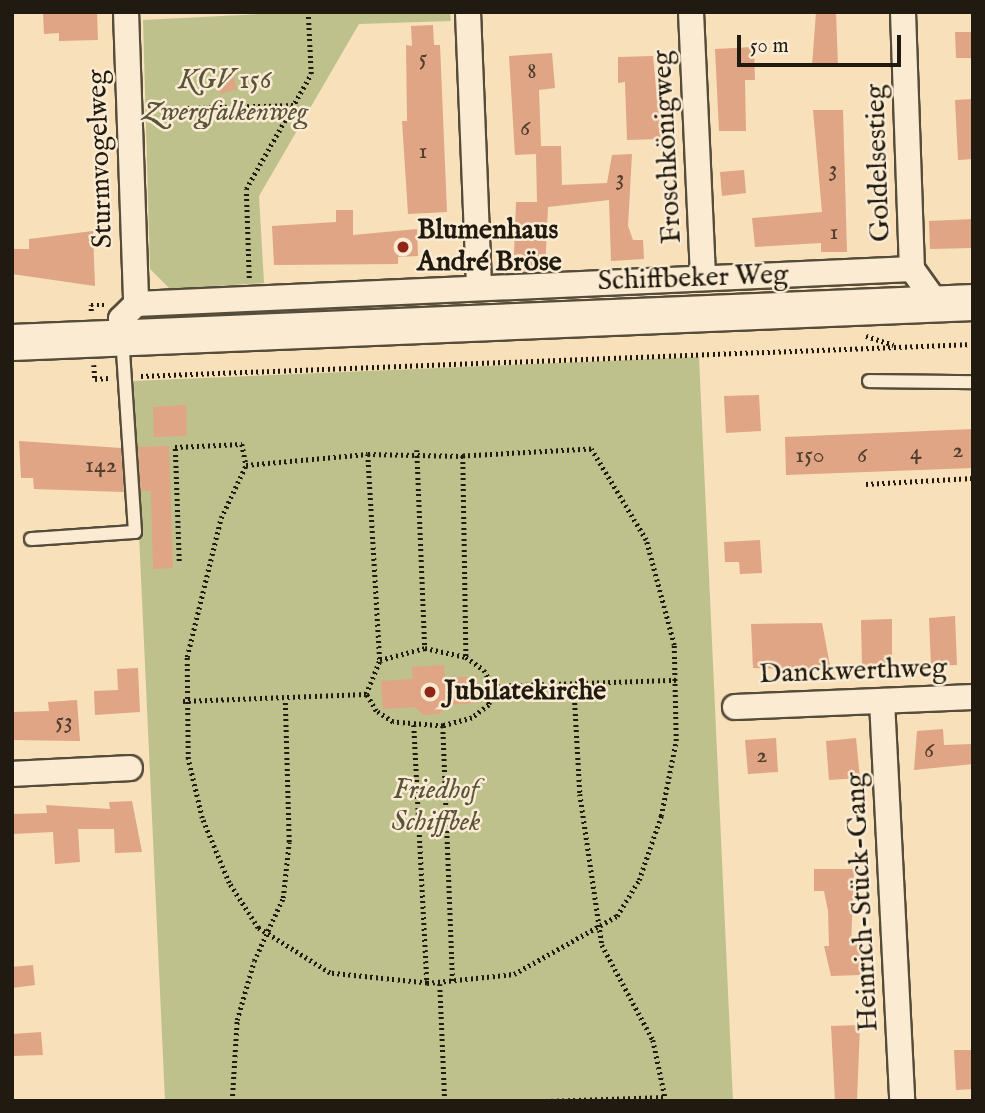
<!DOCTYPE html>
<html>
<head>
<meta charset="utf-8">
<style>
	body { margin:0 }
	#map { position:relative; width:985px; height:1113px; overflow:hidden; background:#f7e0ba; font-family:"IM FELL English",serif }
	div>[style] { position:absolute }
	.green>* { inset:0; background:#bfc18d }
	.building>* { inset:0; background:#dfa584 }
	.path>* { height:4.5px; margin-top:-2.25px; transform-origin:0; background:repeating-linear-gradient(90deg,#211a10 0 2px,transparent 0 5.5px) }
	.roads { filter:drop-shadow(2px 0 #564c3a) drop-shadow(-2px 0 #564c3a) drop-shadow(0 2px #564c3a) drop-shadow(0 -2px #564c3a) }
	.service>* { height:12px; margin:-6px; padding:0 6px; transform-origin:6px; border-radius:6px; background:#faebd2 }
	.minor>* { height:24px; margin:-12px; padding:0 12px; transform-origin:12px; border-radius:12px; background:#faebd2 }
	.secondary>* { height:35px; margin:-17.5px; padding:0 17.5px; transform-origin:17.5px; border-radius:17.5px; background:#faebd2 }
	.dots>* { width:19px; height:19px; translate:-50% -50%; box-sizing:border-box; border:4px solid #faebd2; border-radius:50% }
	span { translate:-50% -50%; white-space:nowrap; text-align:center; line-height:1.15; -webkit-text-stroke:5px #faebd2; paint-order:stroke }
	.number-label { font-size:24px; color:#503d2d }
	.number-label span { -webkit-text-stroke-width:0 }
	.park-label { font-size:28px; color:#58543c; font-style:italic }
	.street-label { font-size:28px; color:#211a10 }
	.poi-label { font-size:28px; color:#211a10; font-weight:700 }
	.left { translate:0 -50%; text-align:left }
	.frame { position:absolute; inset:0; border:14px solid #211a10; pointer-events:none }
	.scale { position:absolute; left:737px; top:35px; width:164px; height:32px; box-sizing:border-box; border:4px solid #211a10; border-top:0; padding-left:9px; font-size:21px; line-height:24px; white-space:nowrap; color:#211a10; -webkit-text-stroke:5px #faebd2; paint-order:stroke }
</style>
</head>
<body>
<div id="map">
	<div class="green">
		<i style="clip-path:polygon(297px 12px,450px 12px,451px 21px,359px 24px,259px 196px,264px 283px,170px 289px,150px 269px,143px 20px)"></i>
		<i style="clip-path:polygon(699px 357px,733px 1101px,165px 1101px,132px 381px)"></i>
	</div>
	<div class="building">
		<i style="clip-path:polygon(43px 12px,97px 12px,98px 40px,59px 41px,59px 33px,44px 34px)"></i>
		<i style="clip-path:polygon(816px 12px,836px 12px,838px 66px,812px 66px)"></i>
		<i style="clip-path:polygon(433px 25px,434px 45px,440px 45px,447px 212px,408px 214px,402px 121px,407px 121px,406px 45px,412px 46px,411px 26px)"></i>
		<i style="clip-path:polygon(955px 32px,973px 32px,973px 58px,956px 58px)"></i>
		<i style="clip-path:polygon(754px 47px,755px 80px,745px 80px,746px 131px,719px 131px,715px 49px)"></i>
		<i style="clip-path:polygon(552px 53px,555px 88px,539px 90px,541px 146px,561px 146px,562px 185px,607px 183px,612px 155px,632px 154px,628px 226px,633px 240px,643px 240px,644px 259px,611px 261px,609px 200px,548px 207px,545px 271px,522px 272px,522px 254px,514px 255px,516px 202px,537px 202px,536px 154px,515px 155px,509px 56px)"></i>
		<i style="clip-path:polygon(653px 56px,661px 139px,627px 140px,625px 82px,618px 83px,618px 57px)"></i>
		<i style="clip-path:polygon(232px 73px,237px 89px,221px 94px,216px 78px)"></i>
		<i style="clip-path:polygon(973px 99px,973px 159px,958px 160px,955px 100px)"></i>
		<i style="clip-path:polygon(813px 110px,843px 110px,847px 252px,821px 252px,821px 243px,755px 247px,752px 218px,822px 212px)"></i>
		<i style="clip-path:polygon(744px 170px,746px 193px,722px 196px,720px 172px)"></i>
		<i style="clip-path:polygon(336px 210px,353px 210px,353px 235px,417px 229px,418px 256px,398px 257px,398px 264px,274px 265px,272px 226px,336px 222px)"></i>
		<i style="clip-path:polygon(973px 219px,973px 248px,930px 249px,929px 221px)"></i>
		<i style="clip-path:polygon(93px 231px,95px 286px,12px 274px,12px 249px,29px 249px,29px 239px)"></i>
		<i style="clip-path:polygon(759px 395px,761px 431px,726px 433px,724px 396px)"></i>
		<i style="clip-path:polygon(186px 405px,187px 436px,154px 437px,153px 407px)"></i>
		<i style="clip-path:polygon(973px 429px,973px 468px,786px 475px,785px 437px)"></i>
		<i style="clip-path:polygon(19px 441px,121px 448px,124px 492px,34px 489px,33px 478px,21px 478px)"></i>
		<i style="clip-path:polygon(169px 446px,173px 568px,153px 569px,151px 491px,141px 491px,138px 447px)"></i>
		<i style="clip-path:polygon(760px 540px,762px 573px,740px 574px,739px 562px,725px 562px,724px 542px)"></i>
		<i style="clip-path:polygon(955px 616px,957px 665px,931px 666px,929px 618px)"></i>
		<i style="clip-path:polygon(892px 619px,892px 666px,862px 667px,861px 620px)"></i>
		<i style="clip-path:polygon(822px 623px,831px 671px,753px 668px,751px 624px)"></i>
		<i style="clip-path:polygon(444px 665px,445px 678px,477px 676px,479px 703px,446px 705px,440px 714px,423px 715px,415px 707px,383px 709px,381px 681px,413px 679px,412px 667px)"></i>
		<i style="clip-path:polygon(138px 668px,140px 712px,95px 715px,94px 691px,118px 690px,117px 669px)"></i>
		<i style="clip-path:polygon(77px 700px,80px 741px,12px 740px,12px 712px,49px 711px,48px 702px)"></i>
		<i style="clip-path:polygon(943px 729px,944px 745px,973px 744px,973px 764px,914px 770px,917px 731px)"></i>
		<i style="clip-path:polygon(776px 738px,778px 772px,748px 774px,745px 740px)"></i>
		<i style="clip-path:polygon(856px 738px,860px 778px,829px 780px,826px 741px)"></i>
		<i style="clip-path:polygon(132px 801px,142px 852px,115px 853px,114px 829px,78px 829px,80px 862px,55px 864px,53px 832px,12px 834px,12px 814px,47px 813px,46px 805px,110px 809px,109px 802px)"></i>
		<i style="clip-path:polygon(814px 869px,854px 869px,851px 945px,859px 944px,861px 975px,831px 976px,824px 946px,829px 946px,828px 911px,824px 891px,814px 891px)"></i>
		<i style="clip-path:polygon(33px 965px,35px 985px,12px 988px,12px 967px)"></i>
		<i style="clip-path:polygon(860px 1025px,857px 1101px,835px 1101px,831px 1026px)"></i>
		<i style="clip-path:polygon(41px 1032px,43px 1055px,12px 1056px,12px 1034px)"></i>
		<i style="clip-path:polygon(954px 1050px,973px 1050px,973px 1089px,956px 1090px)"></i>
	</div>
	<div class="path">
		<i style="left:187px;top:108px;width:108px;rotate:-1.6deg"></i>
		<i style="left:249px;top:278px;width:89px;rotate:-91.9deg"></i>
		<i style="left:246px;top:189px;width:132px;rotate:-60.5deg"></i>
		<i style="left:311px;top:74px;width:62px;rotate:-92.8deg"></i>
		<i style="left:91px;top:311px;width:6px;rotate:-90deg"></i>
		<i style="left:91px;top:305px;width:14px"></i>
		<i style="left:866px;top:336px;width:29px;rotate:18deg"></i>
		<i style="left:94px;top:365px;width:14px;rotate:86deg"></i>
		<i style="left:95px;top:379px;width:13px;rotate:-4deg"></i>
		<i style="left:141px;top:376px;width:833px;rotate:-2.2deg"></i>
		<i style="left:417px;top:450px;width:198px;rotate:87.7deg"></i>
		<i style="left:368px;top:454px;width:206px;rotate:86.7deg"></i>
		<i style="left:866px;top:484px;width:107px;rotate:-3.2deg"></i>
		<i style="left:179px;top:561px;width:114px;rotate:-92deg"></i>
		<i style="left:175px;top:447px;width:67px;rotate:-2.6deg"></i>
		<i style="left:242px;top:444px;width:21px;rotate:79deg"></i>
		<i style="left:425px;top:648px;width:42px;rotate:12.4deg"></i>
		<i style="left:466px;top:657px;width:22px;rotate:36deg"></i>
		<i style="left:484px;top:670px;width:18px;rotate:61deg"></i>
		<i style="left:493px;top:686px;width:19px;rotate:102deg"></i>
		<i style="left:489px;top:705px;width:21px;rotate:143deg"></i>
		<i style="left:472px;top:718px;width:30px;rotate:165deg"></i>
		<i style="left:443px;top:726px;width:50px;rotate:-175.4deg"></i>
		<i style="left:393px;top:722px;width:20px;rotate:-147deg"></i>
		<i style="left:376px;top:711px;width:20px;rotate:-120deg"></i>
		<i style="left:366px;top:694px;width:37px;rotate:-68deg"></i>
		<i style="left:380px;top:660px;width:47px;rotate:-14.9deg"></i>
		<i style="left:493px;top:686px;width:185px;rotate:-1.9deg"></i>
		<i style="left:574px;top:686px;width:108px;rotate:86.8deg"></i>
		<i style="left:580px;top:794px;width:153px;rotate:81.7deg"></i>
		<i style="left:602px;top:945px;width:108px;rotate:61.8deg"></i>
		<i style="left:653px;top:1040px;width:62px;rotate:78deg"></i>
		<i style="left:183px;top:701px;width:183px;rotate:-2.2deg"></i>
		<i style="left:414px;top:725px;width:258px;rotate:87.1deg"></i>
		<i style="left:427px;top:983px;width:87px;rotate:-5.9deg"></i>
		<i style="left:514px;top:974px;width:118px;rotate:-29.4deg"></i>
		<i style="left:617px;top:916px;width:42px;rotate:-58.6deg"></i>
		<i style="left:639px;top:880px;width:68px;rotate:-71deg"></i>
		<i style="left:661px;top:816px;width:76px;rotate:-78.7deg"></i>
		<i style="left:676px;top:741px;width:96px;rotate:-91.2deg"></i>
		<i style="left:674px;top:645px;width:109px;rotate:-104.9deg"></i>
		<i style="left:646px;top:540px;width:106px;rotate:-121.1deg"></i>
		<i style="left:591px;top:449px;width:128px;rotate:176.9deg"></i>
		<i style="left:443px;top:726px;width:256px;rotate:87.8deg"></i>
		<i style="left:427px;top:983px;width:98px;rotate:-174.1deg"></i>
		<i style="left:330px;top:973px;width:85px;rotate:-148deg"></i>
		<i style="left:258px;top:928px;width:54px;rotate:-122.8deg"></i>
		<i style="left:229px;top:883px;width:70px;rotate:-112.6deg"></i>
		<i style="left:202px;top:818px;width:61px;rotate:-103.3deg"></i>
		<i style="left:188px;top:759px;width:102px;rotate:-90.6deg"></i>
		<i style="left:187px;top:657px;width:143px;rotate:-76.3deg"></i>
		<i style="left:221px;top:518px;width:59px;rotate:-64.7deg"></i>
		<i style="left:246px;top:465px;width:122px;rotate:-5.2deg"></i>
		<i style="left:368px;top:454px;width:95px;rotate:1.2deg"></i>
		<i style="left:463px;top:456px;width:201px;rotate:89.1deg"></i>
		<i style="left:440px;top:984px;width:117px;rotate:87.6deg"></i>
		<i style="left:232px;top:1101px;width:81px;rotate:-86.5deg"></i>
		<i style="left:237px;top:1020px;width:61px;rotate:-73.9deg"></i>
		<i style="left:254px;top:961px;width:69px;rotate:-65.3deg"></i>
		<i style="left:283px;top:898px;width:56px;rotate:-83.9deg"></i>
		<i style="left:289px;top:842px;width:143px;rotate:-91.6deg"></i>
		<i style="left:546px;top:1101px;width:120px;rotate:-1.9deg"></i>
	</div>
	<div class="roads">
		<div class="service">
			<i style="left:869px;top:381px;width:104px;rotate:0.6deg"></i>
			<i style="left:31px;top:539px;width:104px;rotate:-3.9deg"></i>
			<i style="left:135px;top:532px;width:194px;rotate:-93.8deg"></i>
		</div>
		<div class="minor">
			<i style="left:126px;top:12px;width:292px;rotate:88deg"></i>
			<i style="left:468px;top:12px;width:276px;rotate:87.7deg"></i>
			<i style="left:691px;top:12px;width:266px;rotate:87.4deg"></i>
			<i style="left:903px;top:12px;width:257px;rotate:88deg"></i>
			<i style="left:122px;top:338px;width:19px;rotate:-93deg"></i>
			<i style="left:121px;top:319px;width:21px;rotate:-45deg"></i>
			<i style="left:136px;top:304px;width:777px;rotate:-2.58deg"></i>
			<i style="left:912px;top:269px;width:43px;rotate:54.5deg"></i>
			<i style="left:882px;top:701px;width:400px;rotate:87.1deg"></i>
			<i style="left:735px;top:707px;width:238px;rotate:-2.4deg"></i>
			<i style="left:12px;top:774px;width:118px;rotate:-2.9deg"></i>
		</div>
		<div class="secondary">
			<i style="left:12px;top:342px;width:962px;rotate:-2.38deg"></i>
		</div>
	</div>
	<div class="dots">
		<i style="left:403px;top:247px;background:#8f2418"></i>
		<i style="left:430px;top:692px;background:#8f2418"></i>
	</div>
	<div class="number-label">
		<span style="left:423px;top:59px">5</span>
		<span style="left:532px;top:72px">8</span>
		<span style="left:525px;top:129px">6</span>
		<span style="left:423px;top:152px">1</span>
		<span style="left:833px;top:170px">3</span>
		<span style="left:620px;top:179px">3</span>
		<span style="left:834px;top:233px">1</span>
		<span style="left:958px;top:451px">2</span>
		<span style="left:916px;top:453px">4</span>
		<span style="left:810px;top:456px">150</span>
		<span style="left:862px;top:456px">6</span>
		<span style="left:101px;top:466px">142</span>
		<span style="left:64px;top:722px">53</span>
		<span style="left:929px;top:751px">6</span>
		<span style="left:762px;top:756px">2</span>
	</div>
	<div class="park-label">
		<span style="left:225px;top:97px">KGV 156<br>Zwergfalkenweg</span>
		<span style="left:436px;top:807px">Friedhof<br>Schiffbek</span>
	</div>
	<div class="street-label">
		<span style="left:668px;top:147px;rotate:-93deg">Froschkönigweg</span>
		<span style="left:101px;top:159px;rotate:-92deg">Sturmvogelweg</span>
		<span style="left:879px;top:163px;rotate:-92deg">Goldelsestieg</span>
		<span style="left:693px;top:279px;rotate:-2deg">Schiffbeker Weg</span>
		<span style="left:853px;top:672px;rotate:-2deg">Danckwerthweg</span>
		<span style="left:863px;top:902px;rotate:-93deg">Heinrich-Stück-Gang</span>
	</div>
	<div class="poi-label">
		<span class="left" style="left:417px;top:247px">Blumenhaus<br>André Bröse</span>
		<span class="left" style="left:444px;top:692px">Jubilatekirche</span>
	</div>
	<div class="frame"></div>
	<div class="scale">50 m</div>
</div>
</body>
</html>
